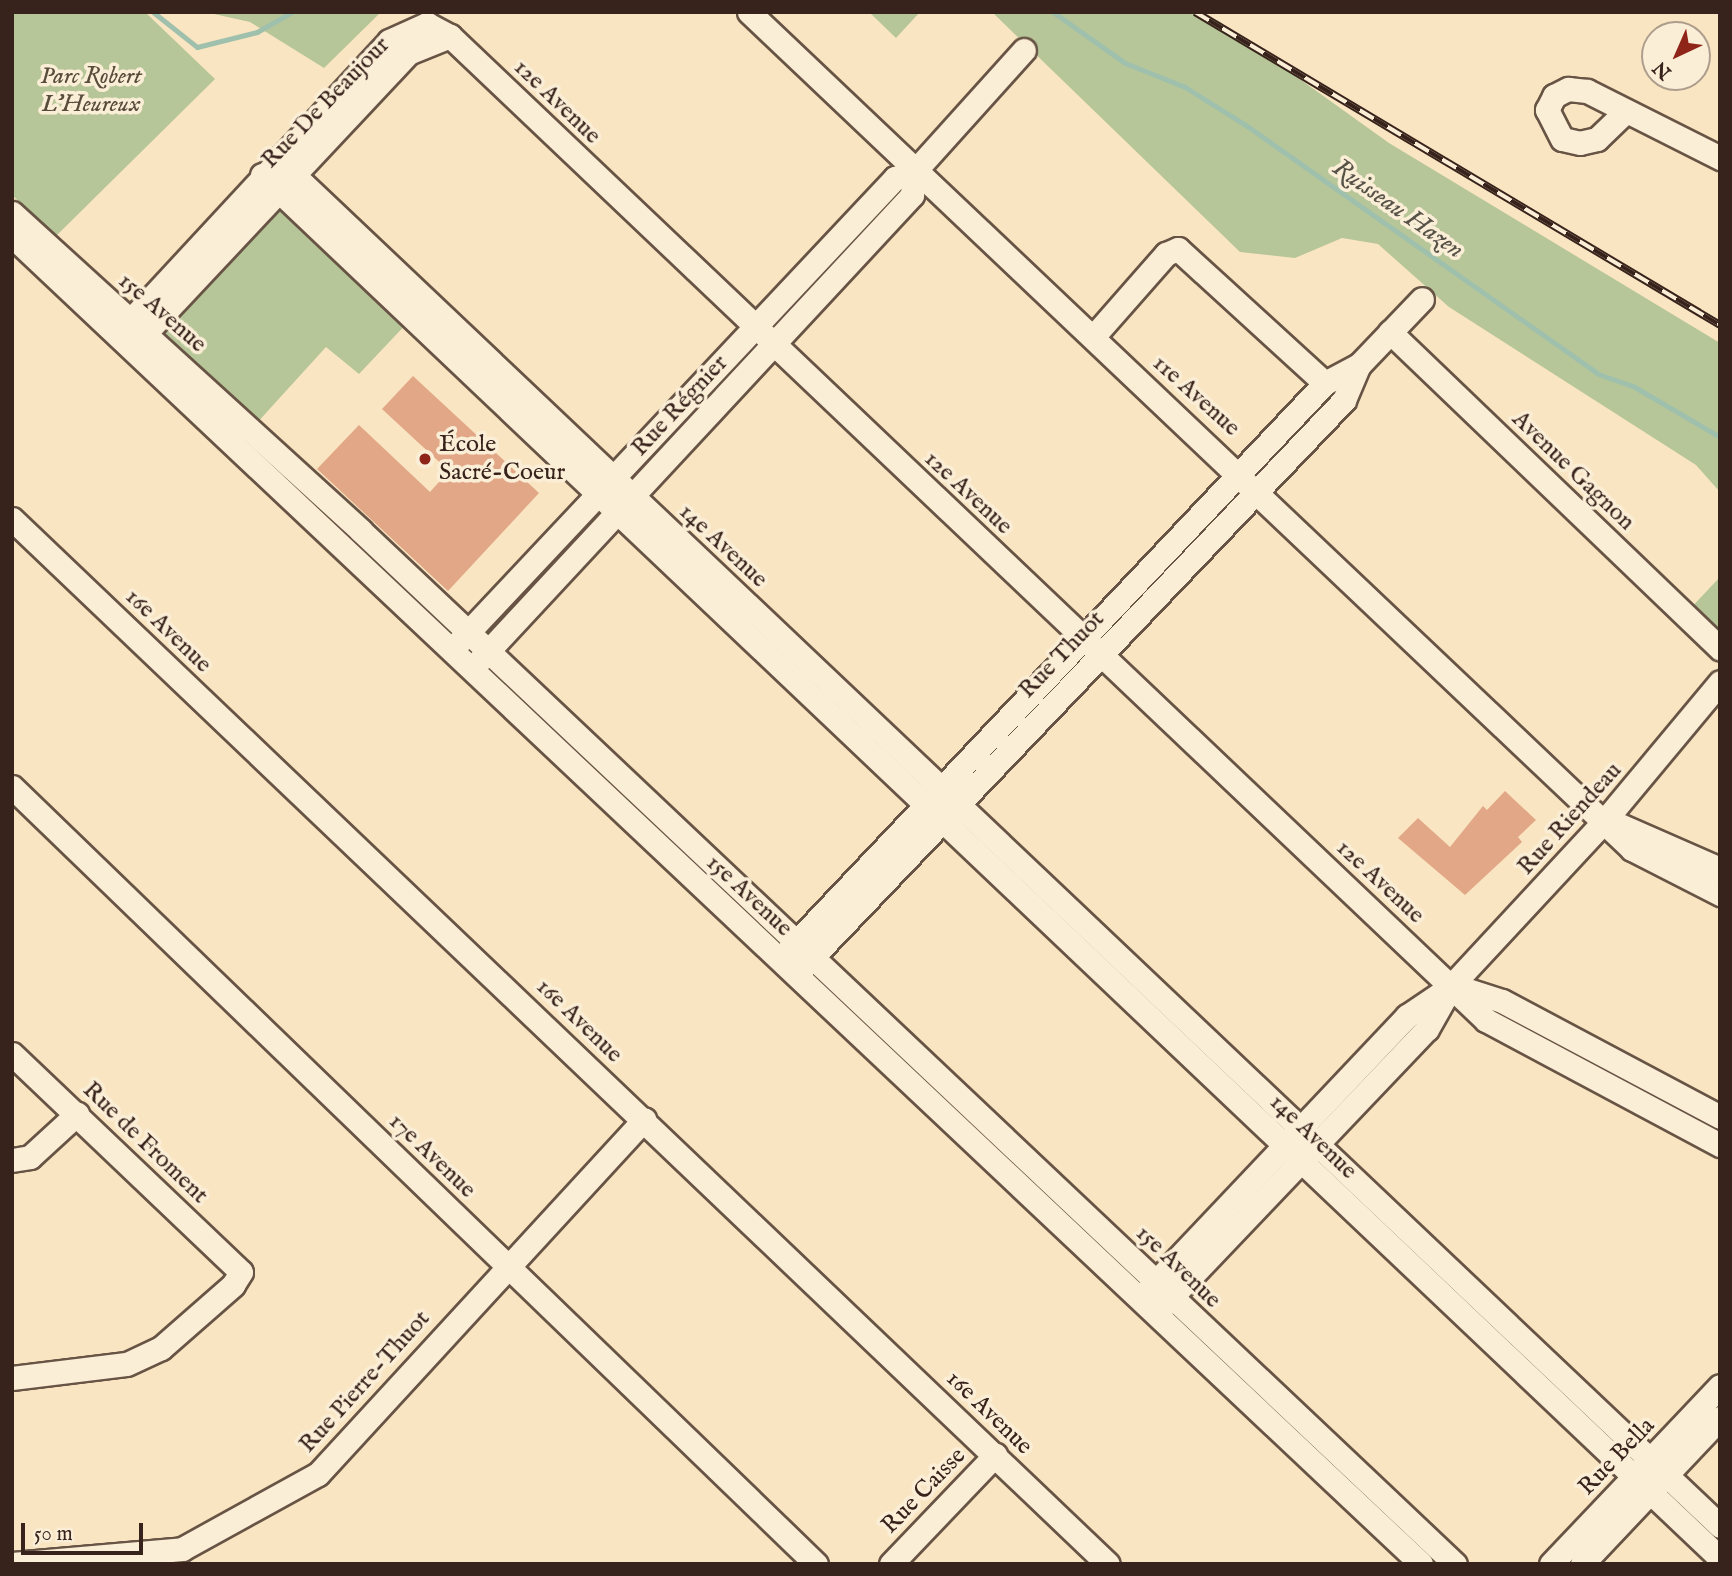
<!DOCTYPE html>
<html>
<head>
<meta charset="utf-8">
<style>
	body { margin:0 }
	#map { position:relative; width:1732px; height:1576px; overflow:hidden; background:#f9e5c1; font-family:"IM FELL English",serif }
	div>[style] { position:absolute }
	.green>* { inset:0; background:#b6c698 }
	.stream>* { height:5px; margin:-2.5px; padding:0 2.5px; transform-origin:2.5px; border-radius:2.5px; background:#9fc0ad }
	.building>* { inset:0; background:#e2a786 }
	.roads { filter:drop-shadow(2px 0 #685445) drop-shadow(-2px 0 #685445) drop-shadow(0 2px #685445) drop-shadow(0 -2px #685445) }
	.minor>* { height:23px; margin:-11.5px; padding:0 11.5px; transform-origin:11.5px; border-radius:11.5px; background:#fbeed7 }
	.rail>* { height:8px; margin-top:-4px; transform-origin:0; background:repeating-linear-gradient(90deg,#fbeed7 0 16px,#38231c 0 32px); box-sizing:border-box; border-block:2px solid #38231c }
	.dots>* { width:19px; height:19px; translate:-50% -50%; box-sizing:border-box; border:4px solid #fbeed7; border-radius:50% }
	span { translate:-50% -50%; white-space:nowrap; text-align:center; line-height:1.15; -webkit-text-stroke:7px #fbeed7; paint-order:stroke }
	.park-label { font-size:24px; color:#584c3b; font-style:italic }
	.street-label { font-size:24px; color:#38231c }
	.poi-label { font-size:24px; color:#38231c }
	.left { translate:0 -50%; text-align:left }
	.water-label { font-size:26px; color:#575248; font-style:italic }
	.frame { position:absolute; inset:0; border:14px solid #38231c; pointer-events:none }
	.north { position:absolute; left:1641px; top:21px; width:70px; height:70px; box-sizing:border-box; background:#fbeed7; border:2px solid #ad9d8c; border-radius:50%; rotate:224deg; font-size:19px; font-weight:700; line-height:28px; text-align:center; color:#38231c }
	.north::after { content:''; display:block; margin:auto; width:24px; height:32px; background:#8f2418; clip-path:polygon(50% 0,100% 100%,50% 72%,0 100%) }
	.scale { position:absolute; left:21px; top:1523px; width:122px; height:32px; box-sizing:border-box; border:4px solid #38231c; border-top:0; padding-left:9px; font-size:21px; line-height:24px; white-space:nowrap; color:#38231c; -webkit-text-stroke:5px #fbeed7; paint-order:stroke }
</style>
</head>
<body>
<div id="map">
	<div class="green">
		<i style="clip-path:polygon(12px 12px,145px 12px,215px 79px,56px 236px,12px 195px)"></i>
		<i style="clip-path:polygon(205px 12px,381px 12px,324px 68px,250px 22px)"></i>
		<i style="clip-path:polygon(869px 12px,920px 12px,896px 38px)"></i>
		<i style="clip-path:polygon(992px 12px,1196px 12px,1220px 22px,1389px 143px,1720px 343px,1720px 492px,1696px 465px,1449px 307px,1378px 244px,1342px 238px,1295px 258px,1240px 252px)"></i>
		<i style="clip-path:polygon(277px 190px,410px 320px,359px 374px,326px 347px,255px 425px,148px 332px)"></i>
		<i style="clip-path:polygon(1720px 577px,1720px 646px,1687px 612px)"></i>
	</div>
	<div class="stream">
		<i style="left:153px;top:12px;width:56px;rotate:38.5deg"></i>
		<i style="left:197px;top:47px;width:62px;rotate:-14deg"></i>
		<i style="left:257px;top:32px;width:40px;rotate:-29.7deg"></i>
		<i style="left:1053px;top:12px;width:88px;rotate:35.3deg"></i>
		<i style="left:1125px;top:63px;width:65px;rotate:21.8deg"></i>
		<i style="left:1185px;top:87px;width:73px;rotate:32.2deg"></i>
		<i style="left:1247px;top:126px;width:430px;rotate:35.2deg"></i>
		<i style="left:1598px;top:374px;width:37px;rotate:19deg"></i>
		<i style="left:1633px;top:386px;width:101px;rotate:30.4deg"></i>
	</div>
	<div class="building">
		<i style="clip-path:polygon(413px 376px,539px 493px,448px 591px,317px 469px,359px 425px,430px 492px,449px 471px,382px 409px)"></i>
		<i style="clip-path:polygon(1505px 791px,1536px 820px,1518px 837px,1522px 842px,1465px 895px,1398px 838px,1418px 818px,1450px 847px,1483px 806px,1487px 810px)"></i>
	</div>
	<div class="roads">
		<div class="minor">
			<i style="left:749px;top:12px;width:1217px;rotate:43.47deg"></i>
			<i style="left:1632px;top:849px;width:99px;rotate:27.1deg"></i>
			<i style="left:1625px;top:112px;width:39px;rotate:136deg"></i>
			<i style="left:1597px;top:139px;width:17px;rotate:167deg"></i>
			<i style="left:1580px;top:143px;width:18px;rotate:-167deg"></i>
			<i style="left:1562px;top:139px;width:33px;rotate:-117deg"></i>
			<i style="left:1547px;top:110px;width:16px;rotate:-63deg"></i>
			<i style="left:1554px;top:96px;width:16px;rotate:-27deg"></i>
			<i style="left:1568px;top:89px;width:19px;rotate:6deg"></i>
			<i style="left:1587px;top:91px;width:149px;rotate:26.7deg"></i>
			<i style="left:277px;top:159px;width:1988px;rotate:43.45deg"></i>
			<i style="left:262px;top:175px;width:2010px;rotate:43.49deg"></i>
			<i style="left:12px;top:213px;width:471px;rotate:42.3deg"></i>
			<i style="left:360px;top:530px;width:1506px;rotate:43.36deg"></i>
			<i style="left:12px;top:236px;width:1936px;rotate:43.3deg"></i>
			<i style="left:1390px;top:332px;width:457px;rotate:43.8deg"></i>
			<i style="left:118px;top:334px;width:399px;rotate:-47.2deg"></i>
			<i style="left:389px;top:41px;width:42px;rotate:-24.1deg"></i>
			<i style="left:427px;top:24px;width:26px;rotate:28deg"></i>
			<i style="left:450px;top:36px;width:1429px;rotate:43.53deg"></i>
			<i style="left:1486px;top:1020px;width:265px;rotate:28.1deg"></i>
			<i style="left:1093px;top:337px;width:111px;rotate:-48.7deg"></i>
			<i style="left:1166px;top:254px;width:13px;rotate:-23deg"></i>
			<i style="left:1178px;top:249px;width:199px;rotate:42.4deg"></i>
			<i style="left:137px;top:342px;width:396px;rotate:-46.8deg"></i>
			<i style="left:408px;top:53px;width:45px;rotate:-22deg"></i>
			<i style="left:12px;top:519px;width:1514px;rotate:43.64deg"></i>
			<i style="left:458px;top:643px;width:638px;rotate:-46.78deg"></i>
			<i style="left:895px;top:178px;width:20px;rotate:-18deg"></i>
			<i style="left:914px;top:172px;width:164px;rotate:-48deg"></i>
			<i style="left:477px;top:663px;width:639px;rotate:-47.09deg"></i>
			<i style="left:912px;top:195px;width:23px;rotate:-85deg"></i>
			<i style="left:12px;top:787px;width:1118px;rotate:44.02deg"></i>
			<i style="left:1606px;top:819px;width:124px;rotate:23.7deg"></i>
			<i style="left:786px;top:953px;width:784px;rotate:-46.6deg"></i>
			<i style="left:1325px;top:383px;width:38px;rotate:-28deg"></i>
			<i style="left:802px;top:968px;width:785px;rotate:-46.34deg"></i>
			<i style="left:1344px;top:400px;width:38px;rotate:-67deg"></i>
			<i style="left:1359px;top:365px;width:91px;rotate:-46.3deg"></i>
			<i style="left:1455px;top:986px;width:49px;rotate:17.7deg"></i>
			<i style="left:1502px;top:1001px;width:247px;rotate:28deg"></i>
			<i style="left:12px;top:1054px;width:316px;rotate:43.6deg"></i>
			<i style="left:241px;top:1272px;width:15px;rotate:122deg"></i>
			<i style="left:233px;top:1285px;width:96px;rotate:138.8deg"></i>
			<i style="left:161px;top:1348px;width:38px;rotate:155deg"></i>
			<i style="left:126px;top:1364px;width:115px;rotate:173deg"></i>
			<i style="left:12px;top:1160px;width:18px;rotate:-9deg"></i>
			<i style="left:30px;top:1157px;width:64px;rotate:-42.5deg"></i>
			<i style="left:1146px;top:1292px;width:380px;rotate:-46.6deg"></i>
			<i style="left:1407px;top:1016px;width:48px;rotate:-34deg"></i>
			<i style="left:1161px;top:1308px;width:385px;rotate:-46.4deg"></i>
			<i style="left:1427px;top:1029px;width:51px;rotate:-60.4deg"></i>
			<i style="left:1452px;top:985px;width:226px;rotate:-47.1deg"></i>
			<i style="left:1606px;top:819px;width:178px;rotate:-50.2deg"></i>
			<i style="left:12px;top:1564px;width:171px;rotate:-5deg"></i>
			<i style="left:182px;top:1549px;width:155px;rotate:-28.9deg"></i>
			<i style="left:318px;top:1474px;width:482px;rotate:-47.4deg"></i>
			<i style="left:891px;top:1564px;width:151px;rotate:-46.3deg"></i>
			<i style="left:1551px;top:1564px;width:245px;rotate:-46.5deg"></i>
			<i style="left:1582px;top:1564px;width:201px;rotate:-46.6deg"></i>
		</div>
	</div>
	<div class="rail">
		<i style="left:1195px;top:12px;width:611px;rotate:30.8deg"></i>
	</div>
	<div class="dots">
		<i style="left:425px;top:459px;background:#8f2418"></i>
	</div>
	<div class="park-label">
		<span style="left:91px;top:91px">Parc Robert<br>L'Heureux</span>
	</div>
	<div class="street-label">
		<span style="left:557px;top:102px;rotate:44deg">12e Avenue</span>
		<span style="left:326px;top:103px;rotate:-46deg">Rue De Beaujour</span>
		<span style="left:162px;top:313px;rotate:41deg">15e Avenue</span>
		<span style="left:1196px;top:396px;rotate:42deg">11e Avenue</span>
		<span style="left:680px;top:406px;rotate:-47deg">Rue Régnier</span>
		<span style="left:1573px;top:471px;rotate:44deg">Avenue Gagnon</span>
		<span style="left:968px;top:493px;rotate:43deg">12e Avenue</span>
		<span style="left:723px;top:546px;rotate:43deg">14e Avenue</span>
		<span style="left:168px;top:631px;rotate:44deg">16e Avenue</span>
		<span style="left:1062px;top:655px;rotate:-46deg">Rue Thuot</span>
		<span style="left:1570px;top:819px;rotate:-48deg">Rue Riendeau</span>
		<span style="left:1380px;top:882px;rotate:43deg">12e Avenue</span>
		<span style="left:749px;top:896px;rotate:43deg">15e Avenue</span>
		<span style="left:579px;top:1021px;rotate:44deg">16e Avenue</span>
		<span style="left:1313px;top:1137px;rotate:44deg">14e Avenue</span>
		<span style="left:145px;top:1143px;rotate:44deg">Rue de Froment</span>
		<span style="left:432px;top:1156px;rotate:44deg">17e Avenue</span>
		<span style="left:1178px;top:1267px;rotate:44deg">15e Avenue</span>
		<span style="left:365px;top:1382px;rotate:-48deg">Rue Pierre-Thuot</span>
		<span style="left:989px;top:1413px;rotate:44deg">16e Avenue</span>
		<span style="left:1617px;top:1457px;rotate:-46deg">Rue Bella</span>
		<span style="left:924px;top:1491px;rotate:-46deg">Rue Caisse</span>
	</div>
	<div class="poi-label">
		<span class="left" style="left:439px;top:459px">École<br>Sacré-Coeur</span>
	</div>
	<div class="water-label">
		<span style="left:1398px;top:209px;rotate:35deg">Ruisseau Hazen</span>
	</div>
	<div class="frame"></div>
	<div class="north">N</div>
	<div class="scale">50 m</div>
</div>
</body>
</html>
